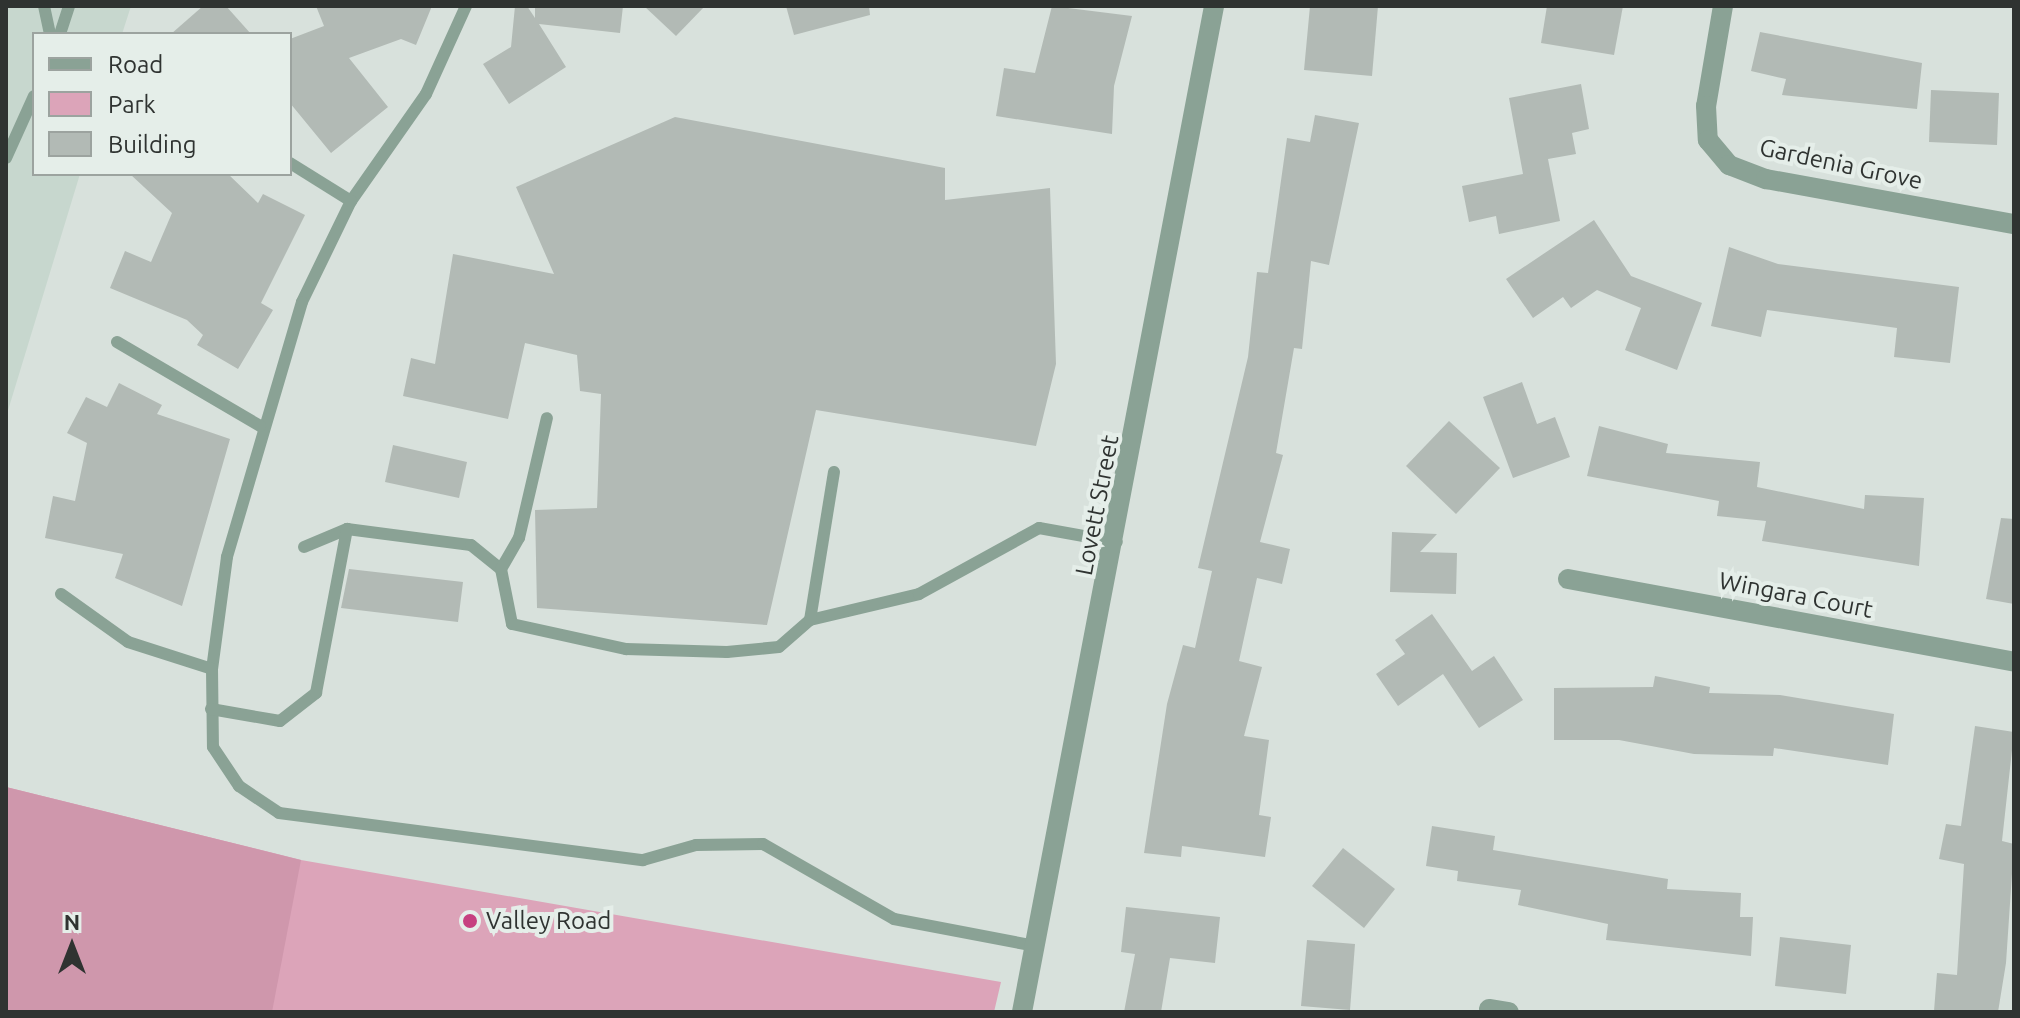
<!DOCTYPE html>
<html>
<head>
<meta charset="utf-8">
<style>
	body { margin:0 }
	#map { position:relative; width:2020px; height:1018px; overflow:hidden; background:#d8e1dc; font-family:Ubuntu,sans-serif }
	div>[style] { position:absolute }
	.built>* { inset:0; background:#c7d7ce }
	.green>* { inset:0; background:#dca4b9 }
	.forest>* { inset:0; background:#cf97ac }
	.building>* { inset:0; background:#b2bab5 }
	.service>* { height:12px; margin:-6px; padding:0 6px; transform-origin:6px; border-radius:6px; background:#8aa295 }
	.minor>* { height:20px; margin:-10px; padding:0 10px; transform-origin:10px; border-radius:10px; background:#8aa295 }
	.tertiary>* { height:20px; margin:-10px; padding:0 10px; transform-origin:10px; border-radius:10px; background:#8aa295 }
	.dots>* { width:22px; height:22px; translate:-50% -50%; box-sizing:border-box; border:4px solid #e5eee9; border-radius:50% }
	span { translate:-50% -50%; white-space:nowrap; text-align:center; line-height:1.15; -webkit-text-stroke:8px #e5eee9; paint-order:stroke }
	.street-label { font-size:24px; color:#2f3331 }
	.poi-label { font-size:24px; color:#2f3331 }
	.left { translate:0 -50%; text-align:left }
	.frame { position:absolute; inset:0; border:8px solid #2f3331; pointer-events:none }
	.legend { position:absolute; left:32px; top:32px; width:260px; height:144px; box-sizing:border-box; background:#e5eee9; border:2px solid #9ca39f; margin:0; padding:10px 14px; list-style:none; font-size:24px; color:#2f3331 }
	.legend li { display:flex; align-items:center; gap:16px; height:40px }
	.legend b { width:40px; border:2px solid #9ca39f }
	.north { position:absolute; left:32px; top:906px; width:80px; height:80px; -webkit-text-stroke:6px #e5eee9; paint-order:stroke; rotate:0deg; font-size:22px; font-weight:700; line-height:32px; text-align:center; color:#2f3331 }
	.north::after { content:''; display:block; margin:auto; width:28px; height:36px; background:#2f3331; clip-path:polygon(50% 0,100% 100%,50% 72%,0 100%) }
</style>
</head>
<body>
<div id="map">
	<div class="built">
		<i style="clip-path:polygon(6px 6px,131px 6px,122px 34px,34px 34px,34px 174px,80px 174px,6px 417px)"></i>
	</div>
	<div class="green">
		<i style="clip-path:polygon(6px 787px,301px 860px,1001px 982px,994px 1012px,6px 1012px)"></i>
	</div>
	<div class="forest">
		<i style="clip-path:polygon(6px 787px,301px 860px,272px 1012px,6px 1012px)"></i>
	</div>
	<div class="building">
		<i style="clip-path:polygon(203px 6px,226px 6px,251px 34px,171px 34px)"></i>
		<i style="clip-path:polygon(316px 6px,432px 6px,416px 45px,401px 39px,349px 58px,388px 107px,331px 153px,290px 103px,290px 39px,324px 26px)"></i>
		<i style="clip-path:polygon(515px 6px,527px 6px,535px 18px,535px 6px,623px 6px,620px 33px,539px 24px,566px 67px,509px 104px,483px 64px,511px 47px)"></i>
		<i style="clip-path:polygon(644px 6px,705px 6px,676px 36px)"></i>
		<i style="clip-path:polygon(786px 6px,869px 6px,870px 15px,794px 35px)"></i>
		<i style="clip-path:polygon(1052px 6px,1132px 16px,1114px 86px,1112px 134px,996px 116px,1004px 68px,1035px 73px)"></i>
		<i style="clip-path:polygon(1310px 6px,1378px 6px,1372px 76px,1304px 70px)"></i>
		<i style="clip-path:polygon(1547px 6px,1623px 6px,1614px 55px,1541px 43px)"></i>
		<i style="clip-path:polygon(1760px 32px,1922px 63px,1917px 109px,1782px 95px,1786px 79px,1751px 71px)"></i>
		<i style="clip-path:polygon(1581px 84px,1589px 129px,1572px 133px,1576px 154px,1548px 159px,1560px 221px,1499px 234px,1496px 216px,1469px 222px,1462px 186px,1523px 174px,1509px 98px)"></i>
		<i style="clip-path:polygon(1931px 90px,1999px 93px,1997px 145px,1929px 142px)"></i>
		<i style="clip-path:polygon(1315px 115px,1359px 123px,1329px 265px,1311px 261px,1302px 349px,1294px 348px,1276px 453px,1283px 455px,1260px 542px,1290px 549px,1282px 584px,1257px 578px,1239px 661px,1262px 667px,1244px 736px,1269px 740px,1259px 815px,1271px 817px,1265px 857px,1182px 846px,1181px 857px,1144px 853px,1167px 704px,1183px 645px,1195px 648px,1212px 571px,1198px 568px,1248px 357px,1257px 272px,1268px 273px,1287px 138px,1310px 142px)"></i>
		<i style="clip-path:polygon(675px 117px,945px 168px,945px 200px,1050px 188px,1056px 364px,1036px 446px,816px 410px,767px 625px,537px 608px,535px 510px,597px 508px,601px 394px,580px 391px,577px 355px,525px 343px,508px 419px,403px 396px,411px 358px,435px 364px,453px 254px,554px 274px,516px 187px)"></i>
		<i style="clip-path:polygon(130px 174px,228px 174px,258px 203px,263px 194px,305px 215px,261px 303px,273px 310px,238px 369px,197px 345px,203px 335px,187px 320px,110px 288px,125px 251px,151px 262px,172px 213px)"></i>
		<i style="clip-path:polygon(1594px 220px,1631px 276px,1702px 303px,1677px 370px,1625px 350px,1641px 308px,1597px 290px,1571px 308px,1563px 297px,1533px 318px,1506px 279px)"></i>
		<i style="clip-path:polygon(1729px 247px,1778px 264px,1959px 287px,1950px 363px,1894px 357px,1897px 328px,1767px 310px,1761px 337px,1711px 326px)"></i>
		<i style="clip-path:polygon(1522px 382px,1537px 424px,1555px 417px,1570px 457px,1513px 478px,1483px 397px)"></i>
		<i style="clip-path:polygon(119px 383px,162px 405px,157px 414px,230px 439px,182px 606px,115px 578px,123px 554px,45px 538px,53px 496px,75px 501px,87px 443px,67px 433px,86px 397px,107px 407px)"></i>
		<i style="clip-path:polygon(1449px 421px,1500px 468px,1456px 514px,1406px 466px)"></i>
		<i style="clip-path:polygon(1599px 426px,1668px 444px,1666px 453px,1760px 462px,1757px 487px,1864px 509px,1865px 495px,1924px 498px,1919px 566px,1762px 541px,1766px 521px,1717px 516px,1719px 501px,1587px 476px)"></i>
		<i style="clip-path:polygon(393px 445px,467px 462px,459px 498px,385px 482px)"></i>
		<i style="clip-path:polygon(2001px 518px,2014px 519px,2014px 604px,1986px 599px)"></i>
		<i style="clip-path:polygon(1392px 532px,1437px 534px,1420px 552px,1457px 553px,1456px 594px,1390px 592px)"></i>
		<i style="clip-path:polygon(349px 569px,463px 582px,458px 622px,341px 608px)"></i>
		<i style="clip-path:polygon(1432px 614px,1472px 671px,1494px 656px,1523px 700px,1479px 728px,1443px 674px,1398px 706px,1376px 674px,1405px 654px,1395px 640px)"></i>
		<i style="clip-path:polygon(1655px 676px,1710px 687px,1709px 693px,1780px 695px,1894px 714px,1888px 765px,1774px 748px,1773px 756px,1694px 754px,1619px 740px,1554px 740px,1554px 688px,1653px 687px)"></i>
		<i style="clip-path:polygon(1975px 726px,2014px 732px,2002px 841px,2014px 844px,2006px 963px,1998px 1012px,1934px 1011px,1937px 973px,1957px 975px,1964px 864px,1939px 859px,1946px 824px,1961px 826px)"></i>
		<i style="clip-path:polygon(1432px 826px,1495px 836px,1493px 850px,1668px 879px,1667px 889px,1741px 893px,1740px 917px,1753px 917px,1751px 956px,1606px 940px,1608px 924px,1518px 905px,1521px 890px,1457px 881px,1458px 871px,1426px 866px)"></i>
		<i style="clip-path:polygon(1343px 848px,1395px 889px,1364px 928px,1312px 886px)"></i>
		<i style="clip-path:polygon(1126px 907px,1220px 917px,1215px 963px,1170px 958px,1161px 1012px,1124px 1012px,1135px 954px,1121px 952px)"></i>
		<i style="clip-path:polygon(1780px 937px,1851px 945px,1846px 994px,1775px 986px)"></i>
		<i style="clip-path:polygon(1307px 940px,1355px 944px,1350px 1010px,1301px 1006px)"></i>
	</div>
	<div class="service">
		<i style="left:44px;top:6px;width:29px;rotate:78deg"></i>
		<i style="left:466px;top:6px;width:97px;rotate:114.4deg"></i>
		<i style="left:426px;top:94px;width:131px;rotate:125deg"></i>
		<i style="left:351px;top:201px;width:112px;rotate:115.9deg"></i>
		<i style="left:302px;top:302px;width:266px;rotate:106.4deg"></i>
		<i style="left:227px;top:557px;width:113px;rotate:97.6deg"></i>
		<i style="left:212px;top:669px;width:78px;rotate:89.3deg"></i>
		<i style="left:213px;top:747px;width:47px;rotate:56.3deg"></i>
		<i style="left:239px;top:786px;width:48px;rotate:34deg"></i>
		<i style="left:279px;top:813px;width:367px;rotate:7.4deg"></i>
		<i style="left:643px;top:860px;width:55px;rotate:-15.8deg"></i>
		<i style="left:696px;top:845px;width:67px;rotate:-0.9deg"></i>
		<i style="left:763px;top:844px;width:151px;rotate:29.8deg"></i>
		<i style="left:894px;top:919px;width:145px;rotate:10.8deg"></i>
		<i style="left:60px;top:34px;width:29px;rotate:-72deg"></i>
		<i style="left:6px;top:158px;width:68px;rotate:-65.7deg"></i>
		<i style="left:290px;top:163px;width:72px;rotate:31.9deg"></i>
		<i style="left:117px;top:342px;width:166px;rotate:30.4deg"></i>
		<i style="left:304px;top:547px;width:47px;rotate:-22.7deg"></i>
		<i style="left:347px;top:529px;width:125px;rotate:7.4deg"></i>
		<i style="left:471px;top:545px;width:38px;rotate:39deg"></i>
		<i style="left:501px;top:569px;width:56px;rotate:78.7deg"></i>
		<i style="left:512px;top:624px;width:117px;rotate:12.4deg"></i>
		<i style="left:626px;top:649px;width:101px;rotate:1.7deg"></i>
		<i style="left:727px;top:652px;width:52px;rotate:-5.5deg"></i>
		<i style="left:779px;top:647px;width:41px;rotate:-41.1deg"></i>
		<i style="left:810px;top:620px;width:112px;rotate:-13.4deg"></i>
		<i style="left:919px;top:594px;width:137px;rotate:-28.8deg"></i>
		<i style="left:1039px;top:528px;width:79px;rotate:10.2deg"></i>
		<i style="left:501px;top:569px;width:36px;rotate:-60deg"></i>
		<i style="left:519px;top:538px;width:123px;rotate:-76.9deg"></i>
		<i style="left:61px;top:594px;width:82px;rotate:35.6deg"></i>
		<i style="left:128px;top:642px;width:88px;rotate:17.8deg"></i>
		<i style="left:810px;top:620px;width:150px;rotate:-80.8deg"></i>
		<i style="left:211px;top:709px;width:70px;rotate:9.9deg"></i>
		<i style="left:280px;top:721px;width:46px;rotate:-37.9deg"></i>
		<i style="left:316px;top:693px;width:167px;rotate:-79.3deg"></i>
	</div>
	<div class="minor">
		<i style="left:1723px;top:6px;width:101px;rotate:99.6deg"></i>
		<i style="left:1706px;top:106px;width:34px;rotate:87deg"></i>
		<i style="left:1708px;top:140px;width:33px;rotate:50deg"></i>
		<i style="left:1729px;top:165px;width:40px;rotate:21deg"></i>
		<i style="left:1766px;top:179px;width:252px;rotate:10.3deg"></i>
		<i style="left:1568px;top:579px;width:454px;rotate:10.5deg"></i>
		<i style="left:1489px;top:1009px;width:20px;rotate:9deg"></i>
	</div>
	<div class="tertiary">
		<i style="left:1022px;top:1012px;width:1024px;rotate:-79.19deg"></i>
	</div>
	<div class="dots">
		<i style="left:470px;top:921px;background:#c64080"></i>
	</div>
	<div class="street-label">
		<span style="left:1841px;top:164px;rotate:12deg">Gardenia Grove</span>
		<span style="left:1097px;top:505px;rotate:-79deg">Lovett Street</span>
		<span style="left:1796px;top:595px;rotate:11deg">Wingara Court</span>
	</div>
	<div class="poi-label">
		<span class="left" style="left:486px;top:921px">Valley Road</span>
	</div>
	<div class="frame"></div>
	<ul class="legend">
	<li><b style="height:10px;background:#8aa295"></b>Road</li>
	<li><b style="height:22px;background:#dca4b9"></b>Park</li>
	<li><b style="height:22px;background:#b2bab5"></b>Building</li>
	</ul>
	<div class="north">N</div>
</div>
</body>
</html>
